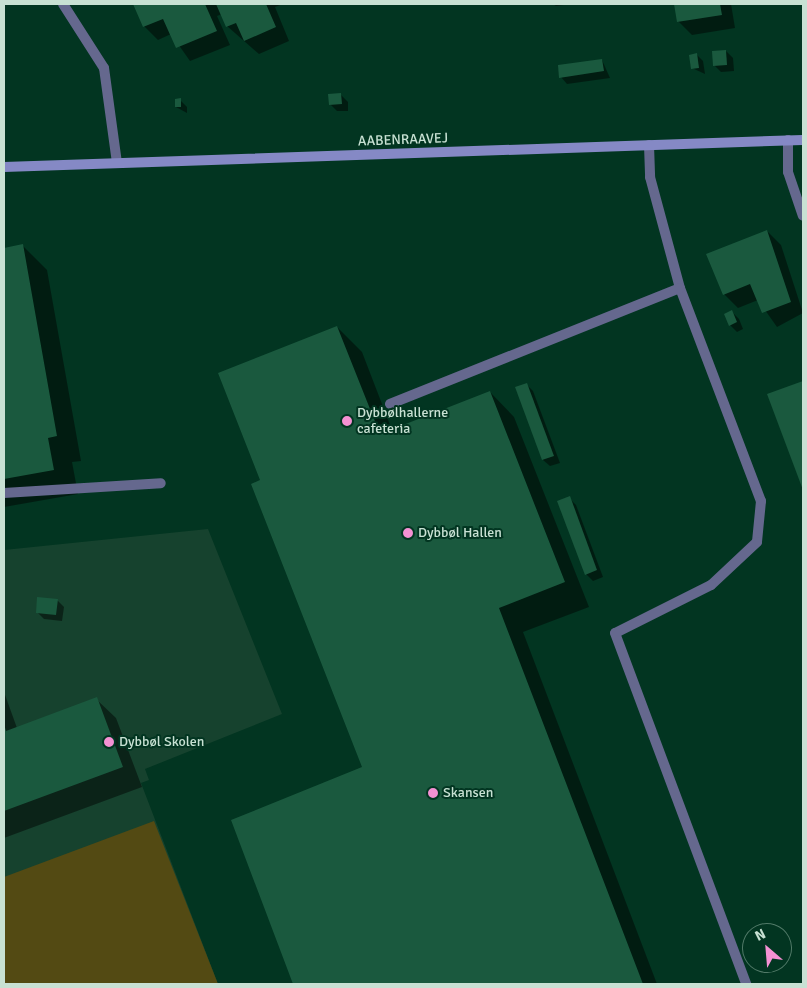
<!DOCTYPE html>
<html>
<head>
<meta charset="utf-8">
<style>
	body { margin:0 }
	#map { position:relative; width:807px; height:988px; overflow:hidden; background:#023521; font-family:Signika,sans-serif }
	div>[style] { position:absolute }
	.built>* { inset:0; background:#16422e }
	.green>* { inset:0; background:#534a13 }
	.shadow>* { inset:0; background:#0007 }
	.building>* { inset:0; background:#1a593e }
	.lane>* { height:10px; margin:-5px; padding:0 5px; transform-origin:5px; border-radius:5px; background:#65688e }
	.street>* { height:10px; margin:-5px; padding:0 5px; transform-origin:5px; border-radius:5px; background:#65688e }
	.secondary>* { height:10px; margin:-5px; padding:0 5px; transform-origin:5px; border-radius:5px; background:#8589c5 }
	.dots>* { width:14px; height:14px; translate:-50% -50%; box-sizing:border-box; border:2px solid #023521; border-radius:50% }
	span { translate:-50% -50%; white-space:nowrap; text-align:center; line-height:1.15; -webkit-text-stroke:4px #023521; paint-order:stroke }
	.street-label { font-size:14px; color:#c8e1d3 }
	.poi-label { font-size:14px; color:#c8e1d3 }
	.left { translate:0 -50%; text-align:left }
	.frame { position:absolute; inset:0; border:5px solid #c8e1d3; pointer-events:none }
	.north { position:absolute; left:742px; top:923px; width:50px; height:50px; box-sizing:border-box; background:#023521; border:1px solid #517a68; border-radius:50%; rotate:333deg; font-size:14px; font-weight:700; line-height:20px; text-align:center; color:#c8e1d3 }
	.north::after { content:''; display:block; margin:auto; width:18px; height:22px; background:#f491d3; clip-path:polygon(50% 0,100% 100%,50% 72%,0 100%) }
</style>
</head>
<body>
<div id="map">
	<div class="built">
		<i style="clip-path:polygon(208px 529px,282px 714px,145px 769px,149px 780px,141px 783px,218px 984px,4px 984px,4px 550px)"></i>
	</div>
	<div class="green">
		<i style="clip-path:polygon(154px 821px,218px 984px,4px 984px,4px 877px)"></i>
	</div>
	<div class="shadow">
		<i style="clip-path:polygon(134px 4px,283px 4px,275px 7px,289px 41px,259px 54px,227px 26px,222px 14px,217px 16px,230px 45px,190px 61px,171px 34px,158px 40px,144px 26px)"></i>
		<i style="clip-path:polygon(553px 4px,571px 4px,556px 6px)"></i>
		<i style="clip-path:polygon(675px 4px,731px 4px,735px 28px,692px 35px,678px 21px)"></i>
		<i style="clip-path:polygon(726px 51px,733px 58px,734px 71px,721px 72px,714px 65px)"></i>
		<i style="clip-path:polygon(696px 54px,703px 61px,705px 74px,692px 68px)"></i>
		<i style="clip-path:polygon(602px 60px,610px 78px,567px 84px,561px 77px)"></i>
		<i style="clip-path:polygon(341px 95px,348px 102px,348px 111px,337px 111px,330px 104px)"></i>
		<i style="clip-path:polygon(180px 100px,187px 107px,187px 113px,176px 107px)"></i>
		<i style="clip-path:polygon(767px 231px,781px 245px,803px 313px,777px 327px,758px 300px,738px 308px,724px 294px)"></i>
		<i style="clip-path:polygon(23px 246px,47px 270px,81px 461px,72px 462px,78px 494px,4px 507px,4px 250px)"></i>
		<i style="clip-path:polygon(732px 312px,739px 319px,743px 329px,737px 332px,730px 325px)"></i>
		<i style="clip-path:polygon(337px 327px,362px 352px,392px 430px,490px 392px,514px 417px,589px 607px,523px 632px,657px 984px,294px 984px,233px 821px,364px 768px,262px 480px)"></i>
		<i style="clip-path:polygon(803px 382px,803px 487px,769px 395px)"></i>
		<i style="clip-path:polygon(526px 384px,533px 391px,560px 463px,550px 466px,543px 460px,517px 388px)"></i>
		<i style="clip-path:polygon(569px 498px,576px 505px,603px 577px,593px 581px,586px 574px)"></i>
		<i style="clip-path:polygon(57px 600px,64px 607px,62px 621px,44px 619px,37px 612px)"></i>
		<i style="clip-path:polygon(4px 692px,17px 728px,96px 699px,116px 718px,142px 787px,4px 838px)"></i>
	</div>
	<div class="building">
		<i style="clip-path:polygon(133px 4px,205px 4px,217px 31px,176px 48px,163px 19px,143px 27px)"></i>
		<i style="clip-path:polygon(216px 4px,266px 4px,276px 27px,244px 41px,236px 23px,226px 27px)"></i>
		<i style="clip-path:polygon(674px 4px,720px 4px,722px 15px,677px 22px)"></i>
		<i style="clip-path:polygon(726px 50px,727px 65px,713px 66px,712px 51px)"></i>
		<i style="clip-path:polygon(697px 53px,699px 68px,691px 69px,689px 55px)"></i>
		<i style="clip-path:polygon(602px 59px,604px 71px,559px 78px,558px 65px)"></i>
		<i style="clip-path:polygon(341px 93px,342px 104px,329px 105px,328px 94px)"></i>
		<i style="clip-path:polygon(181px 98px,181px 107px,175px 107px,175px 99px)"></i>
		<i style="clip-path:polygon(767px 230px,791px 302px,762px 313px,750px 284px,723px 295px,706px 254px)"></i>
		<i style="clip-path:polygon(23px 244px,57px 436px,48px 438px,54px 470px,4px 479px,4px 248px)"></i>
		<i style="clip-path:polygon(732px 310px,737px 322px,729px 326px,724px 314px)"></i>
		<i style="clip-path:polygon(337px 326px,380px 434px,490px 391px,565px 582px,499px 608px,643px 984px,293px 984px,231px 820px,362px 767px,251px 484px,260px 480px,218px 373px)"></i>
		<i style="clip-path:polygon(803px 381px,803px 490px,767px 394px)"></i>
		<i style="clip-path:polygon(527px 383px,554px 456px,542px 460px,515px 387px)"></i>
		<i style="clip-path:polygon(570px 496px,597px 570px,585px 575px,557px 501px)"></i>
		<i style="clip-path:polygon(37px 597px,58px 599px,56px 615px,36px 613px)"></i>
		<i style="clip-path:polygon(97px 697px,123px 767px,4px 811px,4px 724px,6px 731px)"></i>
	</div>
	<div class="lane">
		<i style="left:649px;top:145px;width:32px;rotate:88deg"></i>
		<i style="left:650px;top:177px;width:115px;rotate:74.9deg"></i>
		<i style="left:680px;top:288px;width:228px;rotate:69.2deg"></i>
		<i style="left:761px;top:501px;width:41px;rotate:95.6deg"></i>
		<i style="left:757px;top:542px;width:63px;rotate:136.9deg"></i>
		<i style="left:711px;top:585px;width:107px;rotate:153.4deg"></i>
		<i style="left:615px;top:633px;width:375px;rotate:69.5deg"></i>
		<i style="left:390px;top:404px;width:312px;rotate:-21.8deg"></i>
		<i style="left:4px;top:493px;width:157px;rotate:-3.6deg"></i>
	</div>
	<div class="street">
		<i style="left:63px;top:4px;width:76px;rotate:57.4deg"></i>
		<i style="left:104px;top:68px;width:96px;rotate:82.2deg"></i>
		<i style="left:788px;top:140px;width:32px;rotate:90deg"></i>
		<i style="left:788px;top:172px;width:46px;rotate:71.2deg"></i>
	</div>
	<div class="secondary">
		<i style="left:4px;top:167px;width:799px;rotate:-1.94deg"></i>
	</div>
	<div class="dots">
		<i style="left:347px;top:421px;background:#f491d3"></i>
		<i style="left:408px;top:533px;background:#f491d3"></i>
		<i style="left:109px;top:742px;background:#f491d3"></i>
		<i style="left:433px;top:793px;background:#f491d3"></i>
	</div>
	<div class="street-label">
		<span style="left:403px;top:140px;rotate:-2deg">AABENRAAVEJ</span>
	</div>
	<div class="poi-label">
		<span class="left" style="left:357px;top:421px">Dybbølhallerne<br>cafeteria</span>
		<span class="left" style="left:418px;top:533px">Dybbøl Hallen</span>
		<span class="left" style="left:119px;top:742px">Dybbøl Skolen</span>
		<span class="left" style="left:443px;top:793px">Skansen</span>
	</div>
	<div class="frame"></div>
	<div class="north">N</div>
</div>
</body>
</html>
